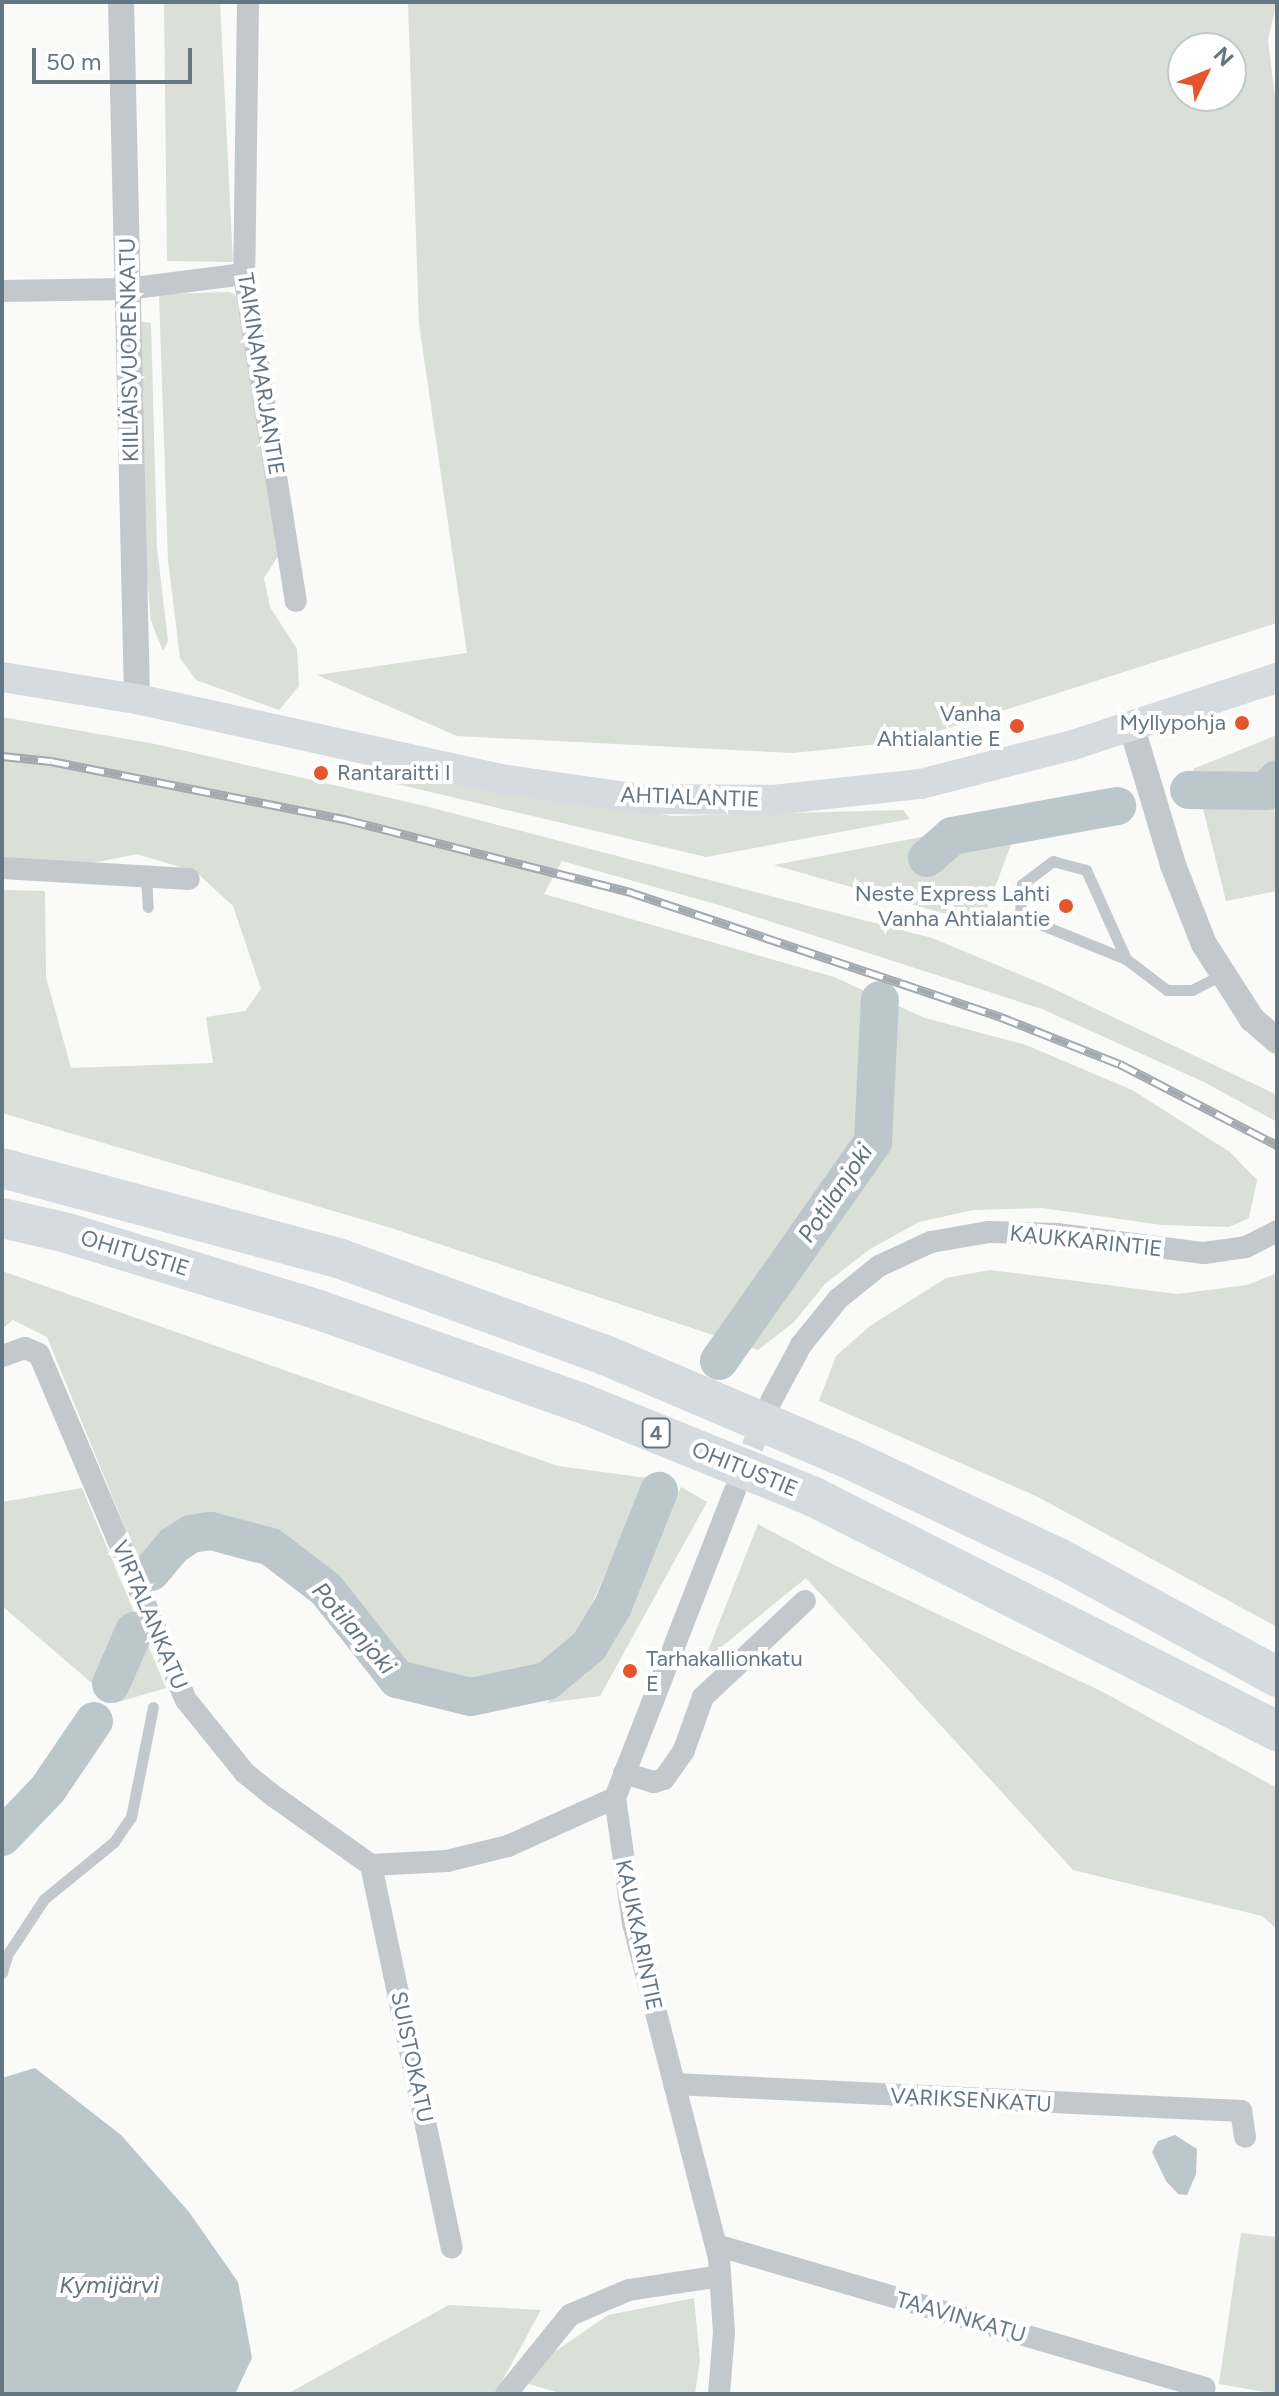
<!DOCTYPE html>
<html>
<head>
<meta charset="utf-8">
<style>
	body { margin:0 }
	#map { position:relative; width:1279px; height:2396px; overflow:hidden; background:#fafaf8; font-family:Figtree,sans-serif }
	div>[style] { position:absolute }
	.green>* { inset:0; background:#dadfd7 }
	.water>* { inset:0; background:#bbc7cb }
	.river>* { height:38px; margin:-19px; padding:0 19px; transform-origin:19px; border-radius:19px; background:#bbc7cb }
	.minor-tunnel>* { height:22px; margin-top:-11px; transform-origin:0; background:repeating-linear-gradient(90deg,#d5d9db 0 22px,transparent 0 33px) }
	.service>* { height:11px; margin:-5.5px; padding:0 5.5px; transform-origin:5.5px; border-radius:5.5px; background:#c3c8cc }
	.minor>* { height:22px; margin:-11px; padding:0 11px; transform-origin:11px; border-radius:11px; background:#c3c8cc }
	.tertiary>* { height:26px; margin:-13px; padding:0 13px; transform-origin:13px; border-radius:13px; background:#c3c8cc }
	.secondary>* { height:30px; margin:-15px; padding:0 15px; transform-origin:15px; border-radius:15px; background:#d6dbdf }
	.motorway>* { height:40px; margin:-20px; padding:0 20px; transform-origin:20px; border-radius:20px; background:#d6dbdf }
	.rail>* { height:9px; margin-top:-4.5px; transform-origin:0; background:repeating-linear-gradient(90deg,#fff 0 18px,#a2aab0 0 36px); box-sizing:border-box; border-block:2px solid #a2aab0 }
	.dots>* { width:22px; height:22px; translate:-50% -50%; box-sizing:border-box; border:4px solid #fff; border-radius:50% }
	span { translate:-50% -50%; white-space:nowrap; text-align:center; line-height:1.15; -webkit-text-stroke:8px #fff; paint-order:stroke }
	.shield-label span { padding:2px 6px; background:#fff; border:2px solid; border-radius:6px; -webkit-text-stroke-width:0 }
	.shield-label { font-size:20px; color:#657683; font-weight:700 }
	.street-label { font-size:22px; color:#657683 }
	.poi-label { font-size:22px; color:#657683 }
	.right { translate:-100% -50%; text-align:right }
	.left { translate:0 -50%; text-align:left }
	.water-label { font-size:24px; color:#60757c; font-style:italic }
	.frame { position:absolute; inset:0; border:4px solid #657683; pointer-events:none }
	.north { position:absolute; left:1167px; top:32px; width:80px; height:80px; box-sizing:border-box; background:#fff; border:2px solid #c1c8cd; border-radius:50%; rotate:47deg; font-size:22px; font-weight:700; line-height:32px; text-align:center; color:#657683 }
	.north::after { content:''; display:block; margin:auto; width:28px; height:36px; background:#e4572e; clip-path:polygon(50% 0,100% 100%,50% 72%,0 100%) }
	.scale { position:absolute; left:32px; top:48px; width:160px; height:36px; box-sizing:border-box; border:4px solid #657683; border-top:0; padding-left:10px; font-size:24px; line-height:28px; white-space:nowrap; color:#657683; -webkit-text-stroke:6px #fff; paint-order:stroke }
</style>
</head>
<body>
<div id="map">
	<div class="green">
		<i style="clip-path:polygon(164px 2px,220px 2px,233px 262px,167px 261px)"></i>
		<i style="clip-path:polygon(evenodd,408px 2px,1277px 2px,1268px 40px,1277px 113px,1277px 623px,908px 741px,793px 753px,457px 736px,317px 675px,467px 653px,419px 324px,408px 2px,1183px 48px,1231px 48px,1231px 96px,1183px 96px,1183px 48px)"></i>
		<i style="clip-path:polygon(230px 292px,238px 297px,281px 552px,264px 578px,270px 607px,297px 649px,299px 686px,279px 710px,196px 680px,180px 658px,168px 560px,159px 294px)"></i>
		<i style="clip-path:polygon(137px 321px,151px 323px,157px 547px,168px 641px,163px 651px,151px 621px,142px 523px)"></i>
		<i style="clip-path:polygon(2px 717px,155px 744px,425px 806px,932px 938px,1052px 988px,1277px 1095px,1277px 1122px,1204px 1082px,1042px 1009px,719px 905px,562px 861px,544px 894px,834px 977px,925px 1018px,1026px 1045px,1132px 1090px,1230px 1152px,1257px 1180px,1249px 1218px,1229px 1227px,1162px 1225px,1042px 1208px,973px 1210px,919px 1222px,870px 1249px,825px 1284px,794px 1322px,758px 1350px,391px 1228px,2px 1113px,2px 890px,45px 891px,46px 977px,71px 1068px,213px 1063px,206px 1017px,245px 1011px,261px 989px,233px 906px,196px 872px,137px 854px,98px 862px,2px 862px)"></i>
		<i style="clip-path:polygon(1277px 735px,1277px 891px,1226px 901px,1193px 769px)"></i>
		<i style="clip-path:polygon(391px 771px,672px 816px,903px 810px,910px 819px,706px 857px,388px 782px)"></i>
		<i style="clip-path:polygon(932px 835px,1014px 837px,981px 924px,774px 865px)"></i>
		<i style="clip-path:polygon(990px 1270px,1177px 1294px,1247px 1285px,1277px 1273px,1277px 1627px,1038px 1497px,819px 1401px,836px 1356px,870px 1326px,946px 1278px)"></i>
		<i style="clip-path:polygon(2px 1271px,558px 1466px,647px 1478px,575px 1643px,538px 1669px,475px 1681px,401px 1661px,335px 1574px,273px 1536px,184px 1518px,142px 1569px,47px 1337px,13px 1320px,2px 1329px)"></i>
		<i style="clip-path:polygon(681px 1487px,707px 1502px,600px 1696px,547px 1703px,611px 1641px,652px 1540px)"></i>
		<i style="clip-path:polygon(82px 1488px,166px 1688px,115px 1703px,2px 1606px,2px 1502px)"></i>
		<i style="clip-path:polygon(758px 1524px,836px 1566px,1103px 1692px,1277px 1788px,1277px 1929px,1262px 1916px,1073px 1870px,806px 1578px,704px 1661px)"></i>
		<i style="clip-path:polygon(1241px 2233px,1277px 2237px,1277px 2394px,1219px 2384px)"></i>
		<i style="clip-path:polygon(694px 2298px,700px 2360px,695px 2394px,563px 2394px,525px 2383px,550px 2355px,608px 2315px)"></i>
		<i style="clip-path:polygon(449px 2305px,541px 2310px,495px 2394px,287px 2394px)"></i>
	</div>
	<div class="water">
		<i style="clip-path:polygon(35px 2068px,121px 2135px,189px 2212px,238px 2282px,252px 2358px,235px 2394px,2px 2394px,2px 2078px)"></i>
		<i style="clip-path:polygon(1175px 2135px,1197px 2149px,1196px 2174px,1187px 2195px,1178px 2194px,1166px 2181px,1152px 2152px,1158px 2141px)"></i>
	</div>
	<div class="river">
		<i style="left:1189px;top:790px;width:77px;rotate:0.7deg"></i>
		<i style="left:1266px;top:791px;width:16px;rotate:-47deg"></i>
		<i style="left:927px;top:858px;width:33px;rotate:-41deg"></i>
		<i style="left:952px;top:836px;width:168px;rotate:-10.3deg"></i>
		<i style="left:719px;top:1361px;width:268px;rotate:-54.9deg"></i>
		<i style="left:873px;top:1142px;width:142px;rotate:-87.2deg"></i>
		<i style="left:151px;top:1572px;width:35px;rotate:-50deg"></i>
		<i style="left:174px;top:1545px;width:20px;rotate:-33deg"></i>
		<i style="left:191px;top:1534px;width:20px;rotate:-9deg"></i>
		<i style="left:211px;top:1531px;width:62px;rotate:14.9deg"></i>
		<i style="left:271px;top:1547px;width:69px;rotate:37.4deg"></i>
		<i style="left:326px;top:1589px;width:115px;rotate:51.7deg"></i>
		<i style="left:397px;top:1679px;width:76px;rotate:13.7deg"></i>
		<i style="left:471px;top:1697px;width:78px;rotate:-11.9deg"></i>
		<i style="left:547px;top:1681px;width:55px;rotate:-39.8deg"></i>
		<i style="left:589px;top:1646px;width:47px;rotate:-59deg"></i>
		<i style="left:613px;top:1606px;width:124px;rotate:-68.2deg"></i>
		<i style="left:111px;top:1684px;width:58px;rotate:-66.5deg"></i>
		<i style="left:2px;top:1837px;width:66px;rotate:-46.2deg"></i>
		<i style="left:48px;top:1789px;width:82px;rotate:-55.9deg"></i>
	</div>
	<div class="minor-tunnel">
		<i style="left:740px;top:1478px;width:70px;rotate:-68.2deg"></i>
	</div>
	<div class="service">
		<i style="left:146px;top:874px;width:33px;rotate:87deg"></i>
		<i style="left:1126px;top:959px;width:98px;rotate:-114.2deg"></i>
		<i style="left:1086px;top:870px;width:34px;rotate:-165deg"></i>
		<i style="left:1053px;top:861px;width:39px;rotate:143deg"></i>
		<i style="left:1022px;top:884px;width:32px;rotate:94deg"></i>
		<i style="left:1020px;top:916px;width:114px;rotate:22.1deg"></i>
		<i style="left:1126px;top:959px;width:51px;rotate:37.1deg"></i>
		<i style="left:1167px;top:990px;width:25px"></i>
		<i style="left:1192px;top:990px;width:31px;rotate:-27deg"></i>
		<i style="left:2px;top:1973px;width:19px;rotate:-74deg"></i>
		<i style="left:7px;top:1955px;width:67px;rotate:-56.5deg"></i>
		<i style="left:44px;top:1899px;width:90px;rotate:-39.2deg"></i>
		<i style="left:114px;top:1842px;width:30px;rotate:-56deg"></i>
		<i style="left:131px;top:1817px;width:112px;rotate:-78.7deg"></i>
	</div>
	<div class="minor">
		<i style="left:248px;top:2px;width:272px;rotate:90.8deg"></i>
		<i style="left:244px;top:274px;width:331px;rotate:81deg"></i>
		<i style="left:2px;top:291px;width:125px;rotate:-0.9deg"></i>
		<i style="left:127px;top:289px;width:118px;rotate:-7.3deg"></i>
		<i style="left:2px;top:868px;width:187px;rotate:3.4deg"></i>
		<i style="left:2px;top:1356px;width:24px;rotate:-19deg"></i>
		<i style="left:25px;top:1348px;width:15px;rotate:23deg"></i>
		<i style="left:39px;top:1354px;width:376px;rotate:67deg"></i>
		<i style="left:186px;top:1700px;width:94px;rotate:51.1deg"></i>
		<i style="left:245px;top:1773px;width:38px;rotate:39deg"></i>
		<i style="left:275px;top:1797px;width:118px;rotate:35.3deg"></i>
		<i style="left:371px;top:1865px;width:76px;rotate:-3deg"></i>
		<i style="left:447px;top:1861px;width:63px;rotate:-13.8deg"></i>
		<i style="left:508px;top:1846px;width:117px;rotate:-24.2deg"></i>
		<i style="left:771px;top:1401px;width:64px;rotate:-61.8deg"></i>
		<i style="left:801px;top:1345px;width:59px;rotate:-51.2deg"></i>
		<i style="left:838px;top:1299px;width:53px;rotate:-38.8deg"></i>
		<i style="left:879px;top:1266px;width:57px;rotate:-24.8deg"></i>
		<i style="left:931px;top:1242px;width:59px;rotate:-9.8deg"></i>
		<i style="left:989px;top:1232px;width:68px;rotate:1.7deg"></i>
		<i style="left:1057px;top:1234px;width:148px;rotate:7.4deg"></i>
		<i style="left:1204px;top:1253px;width:42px;rotate:-8.1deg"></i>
		<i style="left:1246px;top:1247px;width:35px;rotate:-27deg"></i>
		<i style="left:624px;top:1773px;width:31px;rotate:17deg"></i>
		<i style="left:654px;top:1782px;width:10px;rotate:-17deg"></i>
		<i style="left:664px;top:1779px;width:35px;rotate:-55deg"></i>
		<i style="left:684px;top:1750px;width:56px;rotate:-70.3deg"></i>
		<i style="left:703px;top:1697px;width:140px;rotate:-43.3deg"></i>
		<i style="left:371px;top:1865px;width:391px;rotate:78.1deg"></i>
		<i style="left:674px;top:2084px;width:568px;rotate:2.73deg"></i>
		<i style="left:1241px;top:2111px;width:26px;rotate:81deg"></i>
		<i style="left:716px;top:2245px;width:509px;rotate:16.3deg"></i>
		<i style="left:506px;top:2394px;width:102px;rotate:-51deg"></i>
		<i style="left:570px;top:2315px;width:64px;rotate:-23deg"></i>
		<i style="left:629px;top:2290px;width:92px;rotate:-8.7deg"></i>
		<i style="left:719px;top:2394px;width:62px;rotate:-85.4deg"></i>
		<i style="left:724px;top:2332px;width:74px;rotate:-93.9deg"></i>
		<i style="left:719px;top:2258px;width:345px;rotate:-104.4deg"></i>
		<i style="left:633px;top:1924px;width:127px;rotate:-98.1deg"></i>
		<i style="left:615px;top:1798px;width:330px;rotate:-68.7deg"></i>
	</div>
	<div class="tertiary">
		<i style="left:121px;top:2px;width:697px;rotate:88.68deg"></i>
		<i style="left:1132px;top:728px;width:143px;rotate:73.3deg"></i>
		<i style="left:1173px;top:865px;width:85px;rotate:68.6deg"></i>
		<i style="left:1204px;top:944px;width:89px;rotate:57.4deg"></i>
		<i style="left:1252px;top:1019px;width:33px;rotate:41deg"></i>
	</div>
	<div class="secondary">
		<i style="left:2px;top:677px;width:137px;rotate:9.3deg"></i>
		<i style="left:137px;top:699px;width:372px;rotate:12.4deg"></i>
		<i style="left:500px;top:779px;width:142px;rotate:8.1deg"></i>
		<i style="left:641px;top:799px;width:132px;rotate:0.4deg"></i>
		<i style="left:773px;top:800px;width:149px;rotate:-6.2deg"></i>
		<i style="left:921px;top:784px;width:157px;rotate:-14.4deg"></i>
		<i style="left:1073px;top:745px;width:215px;rotate:-18.2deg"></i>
	</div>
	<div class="motorway">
		<i style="left:2px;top:1168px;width:351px;rotate:15deg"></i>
		<i style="left:341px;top:1259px;width:281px;rotate:20deg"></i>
		<i style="left:605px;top:1355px;width:263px;rotate:23.1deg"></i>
		<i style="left:847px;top:1458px;width:234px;rotate:25.3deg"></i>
		<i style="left:1059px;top:1558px;width:248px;rotate:28.6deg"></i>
		<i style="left:2px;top:1218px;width:67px;rotate:13deg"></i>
		<i style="left:67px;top:1233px;width:264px;rotate:17deg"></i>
		<i style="left:319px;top:1310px;width:276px;rotate:19.5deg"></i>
		<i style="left:579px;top:1402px;width:253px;rotate:22deg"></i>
		<i style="left:814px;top:1497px;width:519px;rotate:26.81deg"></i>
	</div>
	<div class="rail">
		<i style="left:2px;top:756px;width:49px;rotate:5.8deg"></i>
		<i style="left:51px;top:761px;width:303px;rotate:11.2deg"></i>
		<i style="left:348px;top:820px;width:288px;rotate:14.3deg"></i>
		<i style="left:627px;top:891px;width:395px;rotate:18.6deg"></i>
		<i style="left:1001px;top:1017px;width:128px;rotate:21.6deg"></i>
		<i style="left:1120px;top:1064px;width:177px;rotate:27.3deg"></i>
	</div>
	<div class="dots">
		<i style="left:1242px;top:723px;background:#e4572e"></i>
		<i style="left:1017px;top:726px;background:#e4572e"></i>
		<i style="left:321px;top:773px;background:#e4572e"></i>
		<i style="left:1066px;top:906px;background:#e4572e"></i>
		<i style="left:630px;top:1671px;background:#e4572e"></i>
	</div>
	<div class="shield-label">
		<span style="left:656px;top:1433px">4</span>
	</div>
	<div class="street-label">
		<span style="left:129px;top:350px;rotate:-91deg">KIILIÄISVUORENKATU</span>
		<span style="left:261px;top:374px;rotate:81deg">TAIKINAMARJANTIE</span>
		<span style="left:690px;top:797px;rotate:2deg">AHTIALANTIE</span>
		<span style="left:1086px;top:1241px;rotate:6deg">KAUKKARINTIE</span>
		<span style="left:135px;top:1253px;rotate:17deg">OHITUSTIE</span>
		<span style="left:745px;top:1469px;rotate:22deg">OHITUSTIE</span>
		<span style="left:150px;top:1615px;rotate:67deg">VIRTALANKATU</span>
		<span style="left:639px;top:1935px;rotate:78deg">KAUKKARINTIE</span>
		<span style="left:412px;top:2057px;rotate:78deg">SUISTOKATU</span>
		<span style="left:971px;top:2100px;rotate:3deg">VARIKSENKATU</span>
		<span style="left:961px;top:2317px;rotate:16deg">TAAVINKATU</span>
	</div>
	<div class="poi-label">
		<span class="right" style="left:1001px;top:726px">Vanha<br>Ahtialantie E</span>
		<span class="right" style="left:1226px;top:723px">Myllypohja</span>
		<span class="left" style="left:337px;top:773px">Rantaraitti I</span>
		<span class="right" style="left:1050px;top:906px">Neste Express Lahti<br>Vanha Ahtialantie</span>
		<span class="left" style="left:646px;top:1671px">Tarhakallionkatu<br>E</span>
	</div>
	<div class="water-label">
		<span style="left:835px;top:1193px;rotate:-56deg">Potilanjoki</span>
		<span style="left:354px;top:1628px;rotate:49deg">Potilanjoki</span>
		<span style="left:109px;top:2285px">Kymijärvi</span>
	</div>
	<div class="frame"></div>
	<div class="north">N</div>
	<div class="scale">50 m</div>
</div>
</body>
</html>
